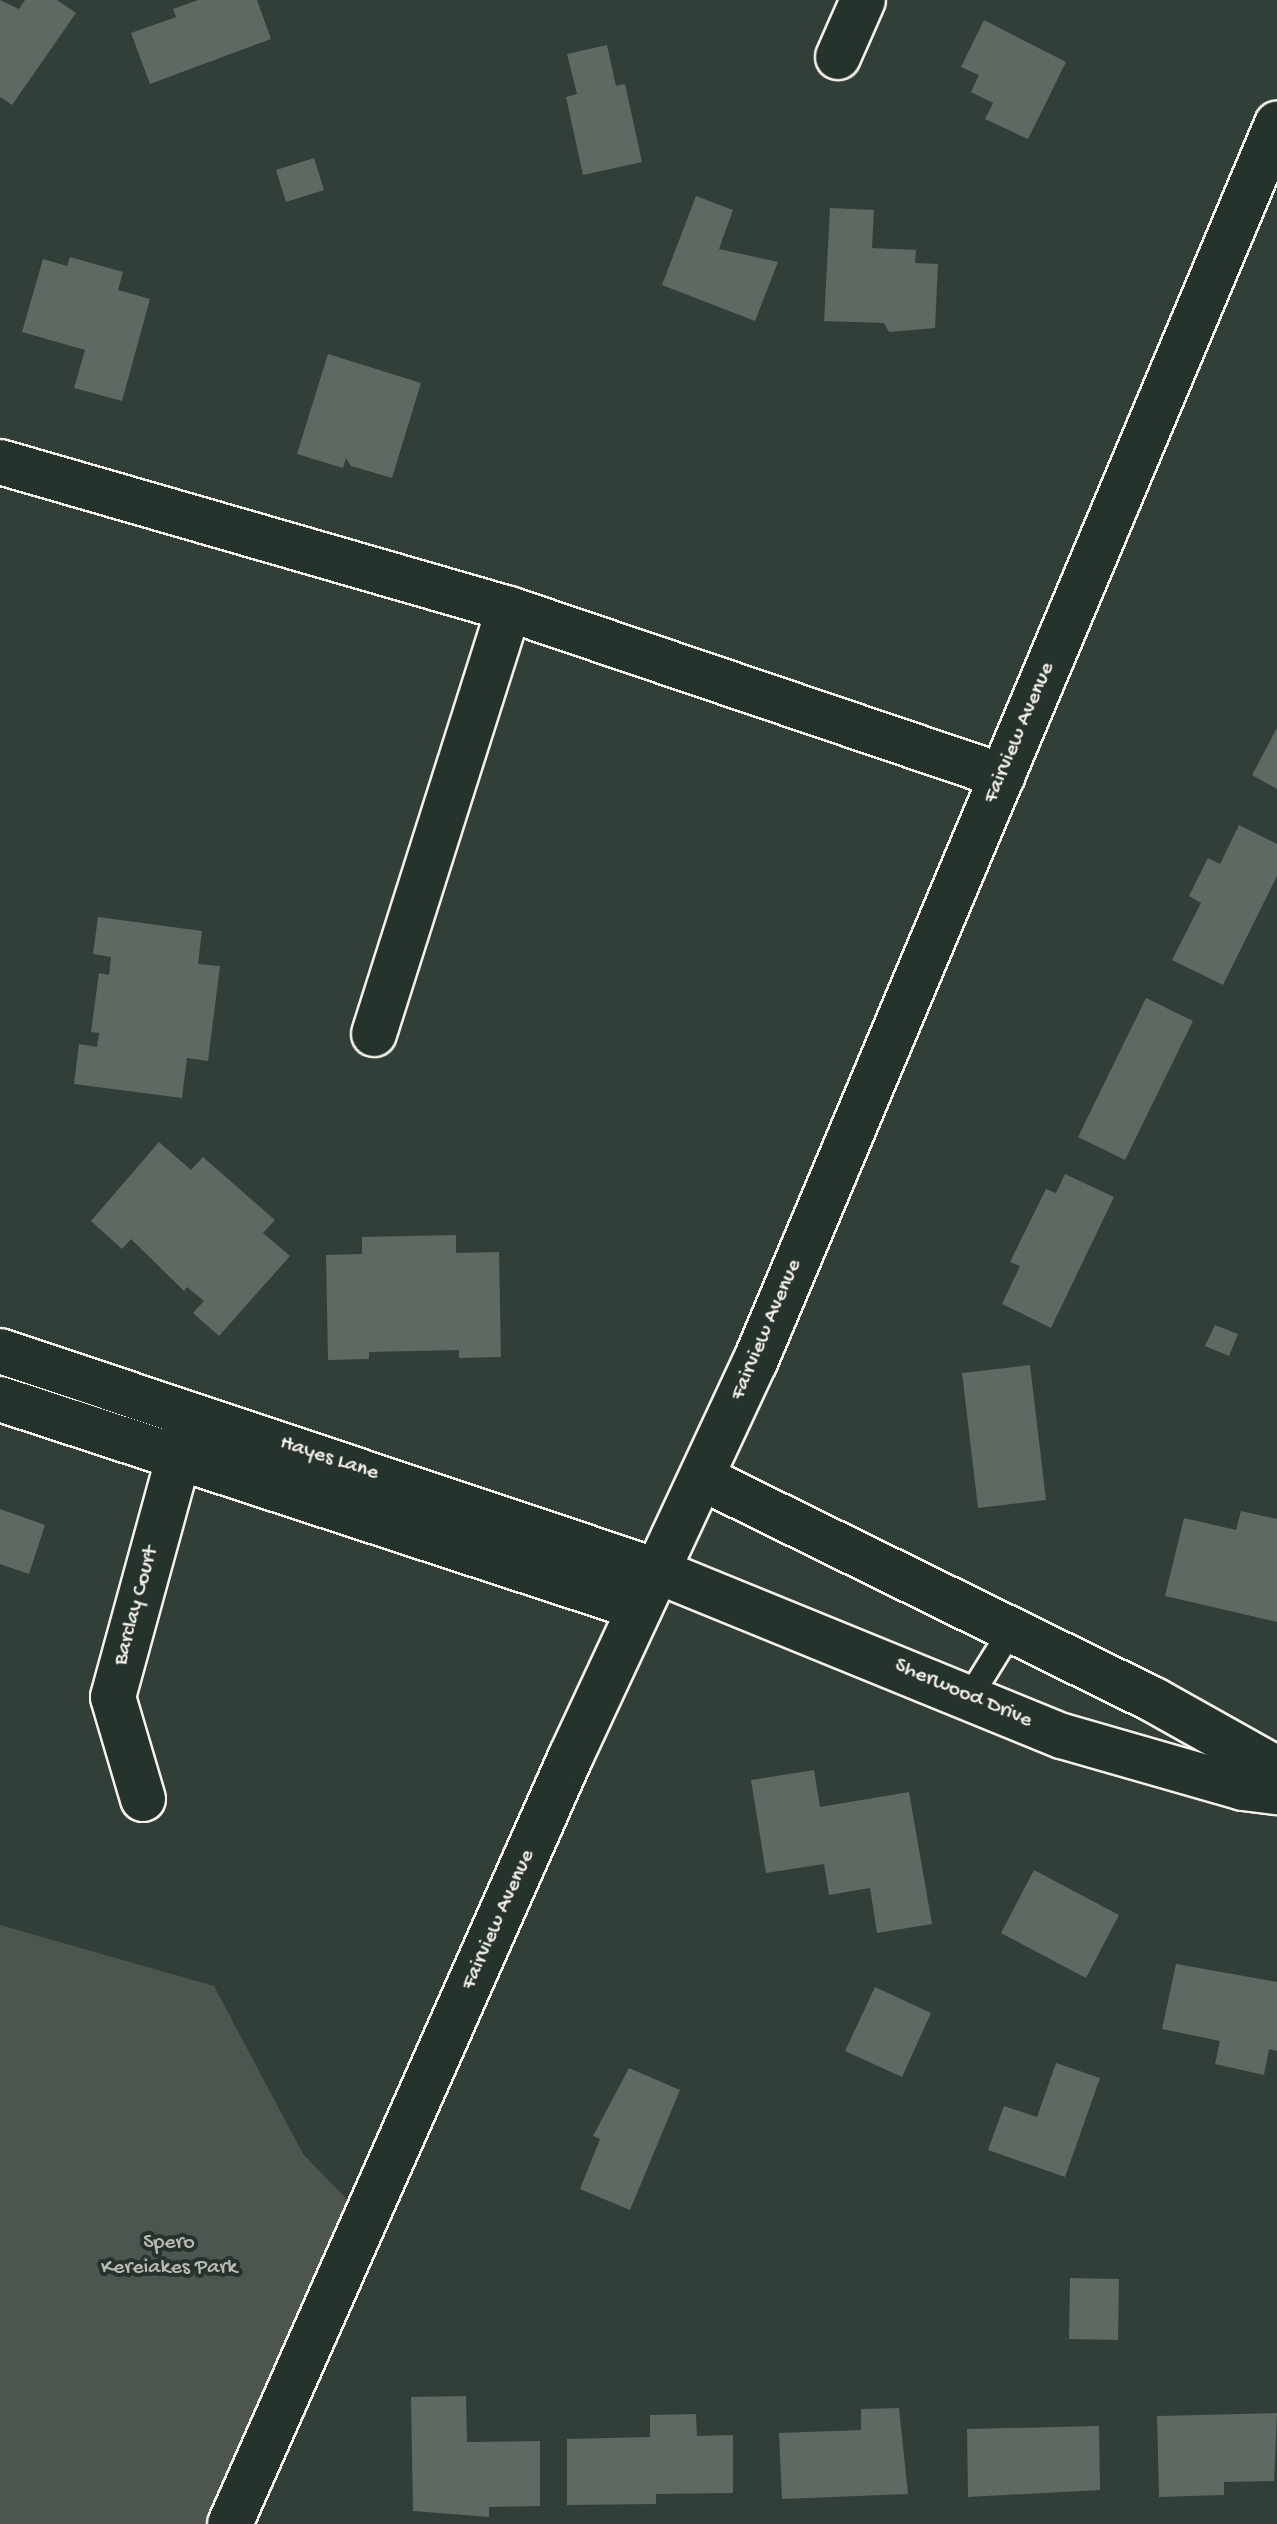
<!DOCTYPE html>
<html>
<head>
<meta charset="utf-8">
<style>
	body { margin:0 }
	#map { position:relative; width:1277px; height:2524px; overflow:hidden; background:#323e38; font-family:"Gochi Hand",sans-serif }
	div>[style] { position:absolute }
	.green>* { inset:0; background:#4c564f }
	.building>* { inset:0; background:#5f6861 }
	.roads { filter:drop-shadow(2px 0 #f4f1e8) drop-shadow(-2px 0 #f4f1e8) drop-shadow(0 2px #f4f1e8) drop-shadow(0 -2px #f4f1e8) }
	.lane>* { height:24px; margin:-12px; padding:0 12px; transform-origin:12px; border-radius:12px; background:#26332d }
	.street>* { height:44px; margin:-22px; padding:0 22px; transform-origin:22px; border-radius:22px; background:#26332d }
	.primary>* { height:44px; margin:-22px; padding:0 22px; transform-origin:22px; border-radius:22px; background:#26332d }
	span { translate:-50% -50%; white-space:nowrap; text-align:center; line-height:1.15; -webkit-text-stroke:8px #26332d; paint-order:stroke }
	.street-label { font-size:22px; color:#f4f1e8 }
	.park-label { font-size:22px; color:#b9bbb2 }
</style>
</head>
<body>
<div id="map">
	<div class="green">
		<i style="clip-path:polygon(0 1925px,214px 1986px,303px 2154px,368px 2221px,235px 2524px,0 2524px)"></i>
	</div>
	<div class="building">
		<i style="clip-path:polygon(0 0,19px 9px,25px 0,57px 0,76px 13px,12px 105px,0 97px)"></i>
		<i style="clip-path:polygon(198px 0,257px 0,271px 39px,150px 84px,131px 33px,176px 17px,173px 9px)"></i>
		<i style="clip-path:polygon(984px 20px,1066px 62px,1028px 139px,985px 119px,993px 103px,971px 92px,979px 75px,961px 67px)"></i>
		<i style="clip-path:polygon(607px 45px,616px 86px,625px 84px,642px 162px,583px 175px,566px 97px,577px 94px,567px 54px)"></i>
		<i style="clip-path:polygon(314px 158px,324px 190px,286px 202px,276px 170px)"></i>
		<i style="clip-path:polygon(696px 196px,733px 210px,719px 249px,778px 262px,755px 321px,662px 285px)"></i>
		<i style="clip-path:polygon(830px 208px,874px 210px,872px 248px,916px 250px,915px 263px,938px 264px,935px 328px,889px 332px,884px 323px,824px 321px)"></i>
		<i style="clip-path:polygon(70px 257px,123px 272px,118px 290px,150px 299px,122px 401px,74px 388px,85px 350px,22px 332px,43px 259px,67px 266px)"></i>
		<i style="clip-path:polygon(328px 354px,421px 383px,392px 478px,351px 466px,346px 458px,343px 468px,297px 454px)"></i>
		<i style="clip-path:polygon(1277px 728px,1277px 789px,1252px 775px)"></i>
		<i style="clip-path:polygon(1239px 825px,1277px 844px,1277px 876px,1223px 985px,1172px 960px,1201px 903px,1189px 896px,1208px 858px,1220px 864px)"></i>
		<i style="clip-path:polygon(98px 917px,202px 931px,198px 964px,220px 966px,208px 1061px,187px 1058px,182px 1098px,74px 1084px,79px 1044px,97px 1047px,99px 1033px,91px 1032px,99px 973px,109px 975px,111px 957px,93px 954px)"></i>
		<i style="clip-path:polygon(1146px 998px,1193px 1021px,1125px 1160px,1078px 1137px)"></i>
		<i style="clip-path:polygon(159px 1142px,191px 1170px,203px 1157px,275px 1220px,263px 1233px,290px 1256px,219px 1336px,193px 1313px,204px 1301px,187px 1287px,184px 1291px,131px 1239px,122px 1249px,91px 1221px)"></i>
		<i style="clip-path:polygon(1065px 1174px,1114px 1197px,1051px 1328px,1002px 1304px,1020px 1266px,1010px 1262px,1046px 1189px,1056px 1193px)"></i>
		<i style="clip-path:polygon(456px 1235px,456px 1253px,499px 1252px,501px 1357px,459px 1358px,459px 1350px,369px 1352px,369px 1359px,328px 1360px,326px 1255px,362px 1254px,362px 1237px)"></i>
		<i style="clip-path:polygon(1215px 1325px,1238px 1334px,1229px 1356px,1205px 1346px)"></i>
		<i style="clip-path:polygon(1030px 1365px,1046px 1500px,978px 1508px,962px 1373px)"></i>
		<i style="clip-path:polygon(0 1509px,45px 1525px,29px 1574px,0 1564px)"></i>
		<i style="clip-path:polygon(1241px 1511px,1277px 1519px,1277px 1622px,1165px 1596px,1184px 1518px,1236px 1530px)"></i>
		<i style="clip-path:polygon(814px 1770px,820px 1807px,909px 1792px,932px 1924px,877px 1933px,870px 1888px,829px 1895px,824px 1864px,766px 1873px,751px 1780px)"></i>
		<i style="clip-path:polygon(1034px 1870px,1119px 1915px,1086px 1978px,1001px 1933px)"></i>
		<i style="clip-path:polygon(1176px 1964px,1277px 1982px,1277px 2051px,1269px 2049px,1264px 2075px,1215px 2064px,1220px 2041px,1162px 2029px)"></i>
		<i style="clip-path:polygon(875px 1987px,931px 2013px,902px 2077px,845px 2051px)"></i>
		<i style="clip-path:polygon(1056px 2063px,1100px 2078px,1065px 2177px,988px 2150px,1004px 2106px,1037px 2117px)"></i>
		<i style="clip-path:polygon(629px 2068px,680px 2090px,630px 2210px,580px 2189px,600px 2139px,593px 2136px)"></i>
		<i style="clip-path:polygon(1070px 2278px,1119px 2279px,1118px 2340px,1069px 2339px)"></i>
		<i style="clip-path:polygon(466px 2396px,467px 2442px,540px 2441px,540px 2506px,489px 2507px,489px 2517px,413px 2511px,411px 2397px)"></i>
		<i style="clip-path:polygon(899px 2408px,908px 2494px,782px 2499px,779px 2433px,861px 2430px,861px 2409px)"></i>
		<i style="clip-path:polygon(1277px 2413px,1274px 2481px,1224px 2482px,1224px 2495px,1159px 2497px,1157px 2416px)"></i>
		<i style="clip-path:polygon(696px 2414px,697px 2436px,733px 2435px,733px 2493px,656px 2494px,656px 2504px,567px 2505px,567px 2439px,650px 2437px,650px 2415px)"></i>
		<i style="clip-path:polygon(1099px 2426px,1100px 2490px,968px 2497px,967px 2429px)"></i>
	</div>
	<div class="roads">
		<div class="lane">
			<i style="left:969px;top:1698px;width:78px;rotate:-58.2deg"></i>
		</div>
		<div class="street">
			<i style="left:838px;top:57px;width:62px;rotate:-66.3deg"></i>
			<i style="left:0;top:462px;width:530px;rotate:16.11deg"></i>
			<i style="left:509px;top:609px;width:521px;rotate:18.71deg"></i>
			<i style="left:374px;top:1034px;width:446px;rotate:-72.4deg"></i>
			<i style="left:0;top:1351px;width:693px;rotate:18.51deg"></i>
			<i style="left:657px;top:1571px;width:437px;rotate:22.2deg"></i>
			<i style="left:1062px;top:1736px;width:188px;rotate:16deg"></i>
			<i style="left:1243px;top:1788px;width:34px;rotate:7deg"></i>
			<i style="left:0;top:1399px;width:673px;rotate:18.09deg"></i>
			<i style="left:702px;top:1478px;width:504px;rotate:26.16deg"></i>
			<i style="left:1154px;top:1700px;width:141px;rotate:29.3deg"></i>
			<i style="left:143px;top:1799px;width:106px;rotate:-106.4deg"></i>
			<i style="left:113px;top:1697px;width:276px;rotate:-74.7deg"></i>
		</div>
		<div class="primary">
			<i style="left:230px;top:2524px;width:840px;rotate:-66.06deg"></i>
			<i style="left:571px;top:1756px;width:435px;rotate:-65deg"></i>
			<i style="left:755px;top:1362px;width:1344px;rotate:-67.14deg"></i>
		</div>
	</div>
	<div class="street-label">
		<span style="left:1020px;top:733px;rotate:-67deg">Fairview Avenue</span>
		<span style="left:767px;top:1330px;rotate:-67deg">Fairview Avenue</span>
		<span style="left:329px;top:1459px;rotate:18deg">Hayes Lane</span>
		<span style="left:137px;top:1606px;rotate:-75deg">Barclay Court</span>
		<span style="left:963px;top:1694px;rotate:23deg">Sherwood Drive</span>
		<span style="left:499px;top:1920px;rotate:-66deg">Fairview Avenue</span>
	</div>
	<div class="park-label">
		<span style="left:169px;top:2256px">Spero<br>Kereiakes Park</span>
	</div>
</div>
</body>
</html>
